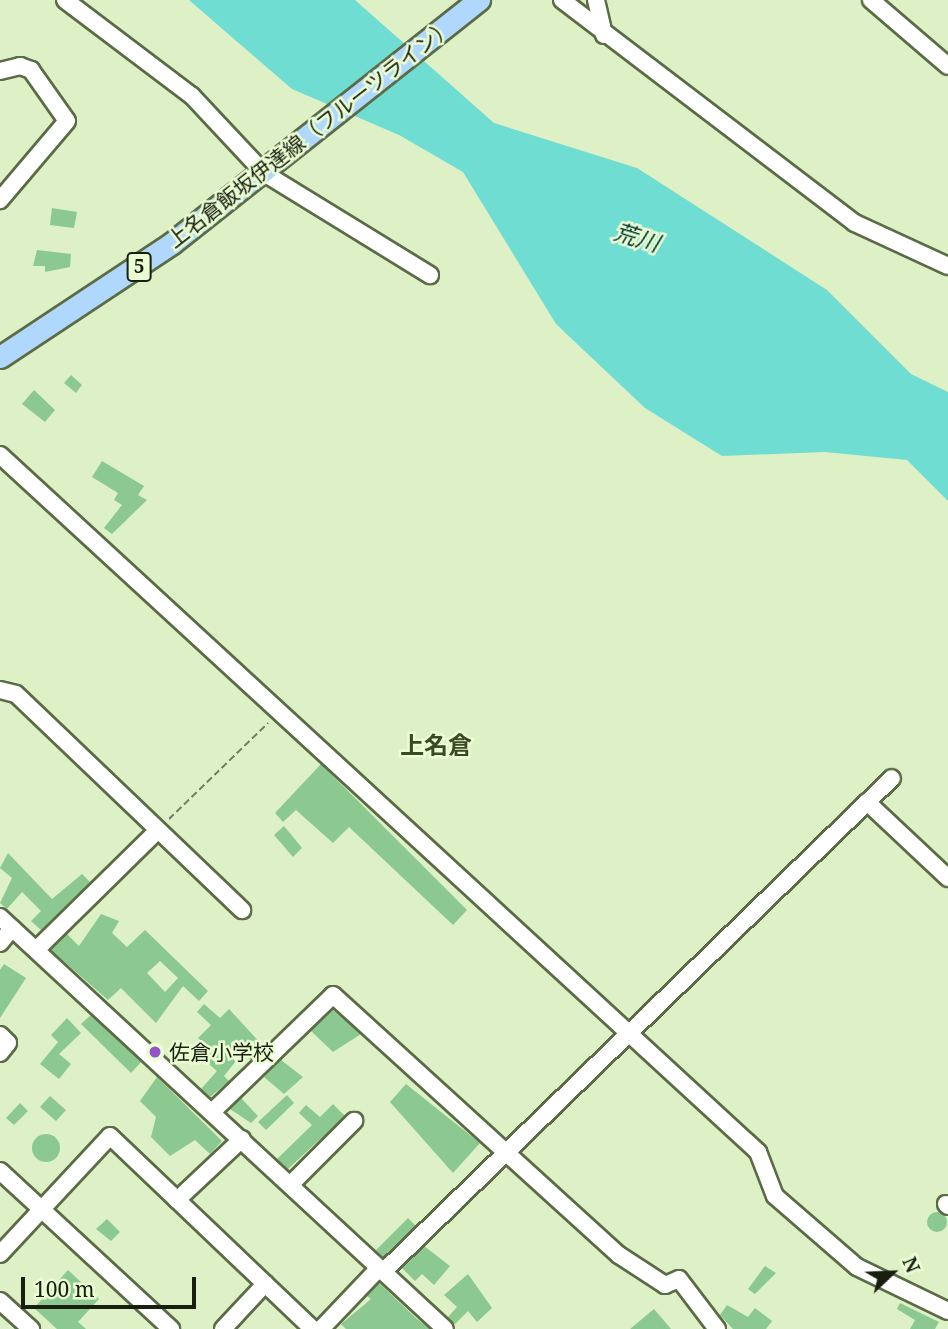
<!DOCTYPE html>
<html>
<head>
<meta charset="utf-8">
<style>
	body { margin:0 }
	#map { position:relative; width:948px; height:1329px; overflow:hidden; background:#ddf0c6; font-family:"Noto Serif","Noto Sans JP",serif }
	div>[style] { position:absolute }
	.water>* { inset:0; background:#6fddd2 }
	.building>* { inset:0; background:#8bc990 }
	.round { border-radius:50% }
	.path>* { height:2px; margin-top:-1px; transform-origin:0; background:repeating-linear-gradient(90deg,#727f63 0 7px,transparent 0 10.5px) }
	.roads { filter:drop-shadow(2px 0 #5b6b45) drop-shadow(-2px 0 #5b6b45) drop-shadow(0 2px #5b6b45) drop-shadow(0 -2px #5b6b45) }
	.minor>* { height:16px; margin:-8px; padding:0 8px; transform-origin:8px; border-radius:8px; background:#fff }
	.major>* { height:21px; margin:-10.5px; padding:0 10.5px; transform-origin:10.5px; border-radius:10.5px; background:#afd8fc }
	.dots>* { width:19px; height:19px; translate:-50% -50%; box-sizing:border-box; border:4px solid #ebfdd3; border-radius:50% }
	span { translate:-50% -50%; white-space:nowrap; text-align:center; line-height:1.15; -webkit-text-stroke:5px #ebfdd3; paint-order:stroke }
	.shield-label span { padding:2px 5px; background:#ebfdd3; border:2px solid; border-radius:5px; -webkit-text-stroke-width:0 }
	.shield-label { font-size:19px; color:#181f0f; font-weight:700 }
	.street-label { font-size:21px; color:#181f0f }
	.poi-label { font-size:21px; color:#181f0f }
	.left { translate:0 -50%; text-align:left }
	.water-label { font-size:23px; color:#003733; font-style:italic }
	.quarter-label { font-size:24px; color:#3b4925; font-weight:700 }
	.north { position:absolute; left:857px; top:1238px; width:70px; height:70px; -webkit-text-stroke:5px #ebfdd3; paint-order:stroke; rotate:67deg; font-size:19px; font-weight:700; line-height:28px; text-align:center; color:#181f0f }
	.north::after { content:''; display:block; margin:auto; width:24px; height:32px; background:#181f0f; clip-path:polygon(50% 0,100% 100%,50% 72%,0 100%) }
	.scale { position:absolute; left:21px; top:1277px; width:175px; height:32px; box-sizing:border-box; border:4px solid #181f0f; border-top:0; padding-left:9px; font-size:21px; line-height:24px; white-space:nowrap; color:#181f0f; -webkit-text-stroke:5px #ebfdd3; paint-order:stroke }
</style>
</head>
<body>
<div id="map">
	<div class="water">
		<i style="clip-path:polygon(189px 0,355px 0,494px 123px,637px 168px,827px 290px,911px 374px,948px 392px,948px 501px,907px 460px,825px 452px,722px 456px,645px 408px,556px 324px,463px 172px,399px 135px,292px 89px)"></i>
	</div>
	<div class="building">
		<i style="clip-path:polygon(52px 208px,77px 212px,74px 228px,50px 225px)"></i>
		<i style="clip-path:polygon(37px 250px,71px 254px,70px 267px,45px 272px,45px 266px,33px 266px)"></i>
		<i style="clip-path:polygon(71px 375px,82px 385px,76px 393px,64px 383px)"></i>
		<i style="clip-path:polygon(34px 390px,55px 410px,45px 422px,22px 404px)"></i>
		<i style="clip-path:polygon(102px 461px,144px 486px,138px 495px,147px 500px,112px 534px,104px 528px,122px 505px,114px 500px,118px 493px,92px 477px)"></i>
		<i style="clip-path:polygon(321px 764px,467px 910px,453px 925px,349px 827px,333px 843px,296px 810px,283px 822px,275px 813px)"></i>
		<i style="clip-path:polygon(284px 826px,302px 848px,293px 857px,274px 835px)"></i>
		<i style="clip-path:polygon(8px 853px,52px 899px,82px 874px,90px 882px,41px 930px,31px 921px,41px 911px,22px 892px,7px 909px,0 903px,12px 878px,0 868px)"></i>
		<i style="clip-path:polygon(evenodd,101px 914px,119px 921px,112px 933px,127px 947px,145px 930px,208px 991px,199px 1001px,183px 986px,156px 1023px,121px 988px,108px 1000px,51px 950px,67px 934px,79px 946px,101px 914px,160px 961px,178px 978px,165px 992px,147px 973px,160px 961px)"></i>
		<i style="clip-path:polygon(4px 964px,26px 978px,0 1018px,0 970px)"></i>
		<i style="clip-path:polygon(204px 1004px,220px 1018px,229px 1009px,264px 1047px,251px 1060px,243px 1052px,224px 1076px,229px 1081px,210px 1097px,201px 1089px,217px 1071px,204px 1060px,212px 1051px,198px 1038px,211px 1025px,197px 1012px)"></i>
		<i style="clip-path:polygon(333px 1010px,361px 1034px,333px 1052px,311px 1031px)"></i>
		<i style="clip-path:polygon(91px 1015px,141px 1062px,131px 1073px,81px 1024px)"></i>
		<i style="clip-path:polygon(67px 1018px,81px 1033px,59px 1054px,71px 1064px,59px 1079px,40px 1064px,58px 1042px,51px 1035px)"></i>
		<i style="clip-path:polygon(281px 1060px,303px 1077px,284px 1094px,264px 1077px)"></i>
		<i style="clip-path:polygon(157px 1077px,222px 1141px,210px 1154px,195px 1140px,170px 1156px,151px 1137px,156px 1117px,140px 1101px)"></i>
		<i style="clip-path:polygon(406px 1084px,480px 1143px,453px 1173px,390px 1102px)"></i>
		<i style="clip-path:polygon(287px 1095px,294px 1103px,266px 1130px,258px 1122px)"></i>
		<i style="clip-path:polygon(50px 1096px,66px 1110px,56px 1121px,40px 1107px)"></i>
		<i style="clip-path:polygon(241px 1098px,258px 1116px,251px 1123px,230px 1109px)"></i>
		<i style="clip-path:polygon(20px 1103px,28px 1111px,14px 1125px,6px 1118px)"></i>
		<i style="clip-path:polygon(333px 1104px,345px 1116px,288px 1169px,277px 1159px,312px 1125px,299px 1113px,306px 1105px,320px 1117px)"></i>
		<i class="round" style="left:32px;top:1134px;width:28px;height:28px"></i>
		<i class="round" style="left:927px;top:1212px;width:20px;height:20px"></i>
		<i style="clip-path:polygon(408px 1218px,416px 1226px,383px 1257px,376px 1250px)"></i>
		<i style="clip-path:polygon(107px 1219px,120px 1232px,111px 1241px,96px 1229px)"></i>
		<i style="clip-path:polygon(424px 1246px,450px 1266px,434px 1285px,422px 1274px,415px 1281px,402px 1268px)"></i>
		<i style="clip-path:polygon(765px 1266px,776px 1273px,755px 1294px,748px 1289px)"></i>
		<i style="clip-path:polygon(68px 1270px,99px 1299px,78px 1322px,86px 1329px,57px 1329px,34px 1308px)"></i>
		<i style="clip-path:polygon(468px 1274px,492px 1308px,477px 1322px,468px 1311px,455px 1324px,448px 1317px,457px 1307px,444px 1295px)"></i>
		<i style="clip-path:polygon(379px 1283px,417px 1319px,430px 1329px,346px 1329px,341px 1324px,371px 1299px,367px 1296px)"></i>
		<i style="clip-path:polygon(900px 1303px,939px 1322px,935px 1329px,910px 1329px,915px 1320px,897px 1309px)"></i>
		<i style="clip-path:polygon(727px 1305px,748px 1317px,755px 1308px,772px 1321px,766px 1329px,733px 1329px,720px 1315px)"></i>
		<i style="clip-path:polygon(654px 1309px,671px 1329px,630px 1329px)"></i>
	</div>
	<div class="path">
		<i style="left:169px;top:819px;width:138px;rotate:-44.1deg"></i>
	</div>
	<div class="roads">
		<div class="minor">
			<i style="left:65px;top:0;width:159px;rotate:37.1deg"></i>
			<i style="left:192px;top:96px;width:105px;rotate:46.9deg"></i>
			<i style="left:264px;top:173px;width:195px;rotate:31.6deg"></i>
			<i style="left:562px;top:0;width:368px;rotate:37.3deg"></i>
			<i style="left:855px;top:223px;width:102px;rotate:24.8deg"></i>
			<i style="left:596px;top:0;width:36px;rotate:77deg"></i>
			<i style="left:871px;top:0;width:101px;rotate:40.6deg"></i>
			<i style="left:0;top:71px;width:21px;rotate:-14deg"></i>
			<i style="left:20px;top:66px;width:12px;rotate:20deg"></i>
			<i style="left:31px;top:70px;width:62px;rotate:54.8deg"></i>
			<i style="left:67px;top:121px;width:104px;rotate:130.3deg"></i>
			<i style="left:0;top:455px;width:1030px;rotate:42.6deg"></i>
			<i style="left:758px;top:1152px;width:47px;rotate:68.9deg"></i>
			<i style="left:775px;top:1196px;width:108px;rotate:40.9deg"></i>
			<i style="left:857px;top:1267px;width:101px;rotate:25.8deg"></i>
			<i style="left:0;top:690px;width:16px;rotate:14deg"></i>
			<i style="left:16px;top:694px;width:313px;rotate:43.7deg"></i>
			<i style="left:867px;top:802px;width:111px;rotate:43.2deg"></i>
			<i style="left:0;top:917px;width:606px;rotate:42.79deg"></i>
			<i style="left:0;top:943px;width:19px;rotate:-51deg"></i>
			<i style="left:36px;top:950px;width:171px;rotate:-44.5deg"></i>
			<i style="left:0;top:1035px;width:11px;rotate:45deg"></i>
			<i style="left:8px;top:1043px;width:13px;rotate:129deg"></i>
			<i style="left:212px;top:1112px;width:168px;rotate:-44deg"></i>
			<i style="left:333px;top:995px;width:387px;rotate:42.3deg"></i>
			<i style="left:619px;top:1255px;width:55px;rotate:33.1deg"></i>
			<i style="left:665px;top:1285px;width:15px;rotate:-23deg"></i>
			<i style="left:679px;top:1279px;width:63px;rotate:52.8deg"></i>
			<i style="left:0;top:1171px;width:233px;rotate:42.7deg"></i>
			<i style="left:290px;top:1185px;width:91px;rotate:-45deg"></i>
			<i style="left:177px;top:1200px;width:89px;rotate:-43.2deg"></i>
			<i style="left:946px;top:1204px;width:3px;rotate:45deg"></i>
			<i style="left:0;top:1254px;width:161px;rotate:-47deg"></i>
			<i style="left:110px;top:1136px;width:280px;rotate:43.6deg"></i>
			<i style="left:383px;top:1272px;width:709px;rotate:-44.14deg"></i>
			<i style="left:0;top:1301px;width:42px;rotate:42.1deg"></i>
			<i style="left:223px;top:1329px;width:62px;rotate:-47deg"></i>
			<i style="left:321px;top:1329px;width:84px;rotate:-46.4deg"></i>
		</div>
		<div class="major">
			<i style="left:0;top:357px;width:206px;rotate:-33.5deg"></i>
			<i style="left:172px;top:243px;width:392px;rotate:-38.4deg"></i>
		</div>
	</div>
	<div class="dots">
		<i style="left:155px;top:1052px;background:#9353c9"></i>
	</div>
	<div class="shield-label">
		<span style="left:139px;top:267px">5</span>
	</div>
	<div class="street-label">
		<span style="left:310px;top:133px;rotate:-38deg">上名倉飯坂伊達線（フルーツライン）</span>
	</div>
	<div class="poi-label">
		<span class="left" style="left:169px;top:1052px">佐倉小学校</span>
	</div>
	<div class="water-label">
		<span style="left:637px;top:237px;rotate:17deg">荒川</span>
	</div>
	<div class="quarter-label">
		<span style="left:436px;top:745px">上名倉</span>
	</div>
	<div class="north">N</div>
	<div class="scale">100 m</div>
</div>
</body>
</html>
